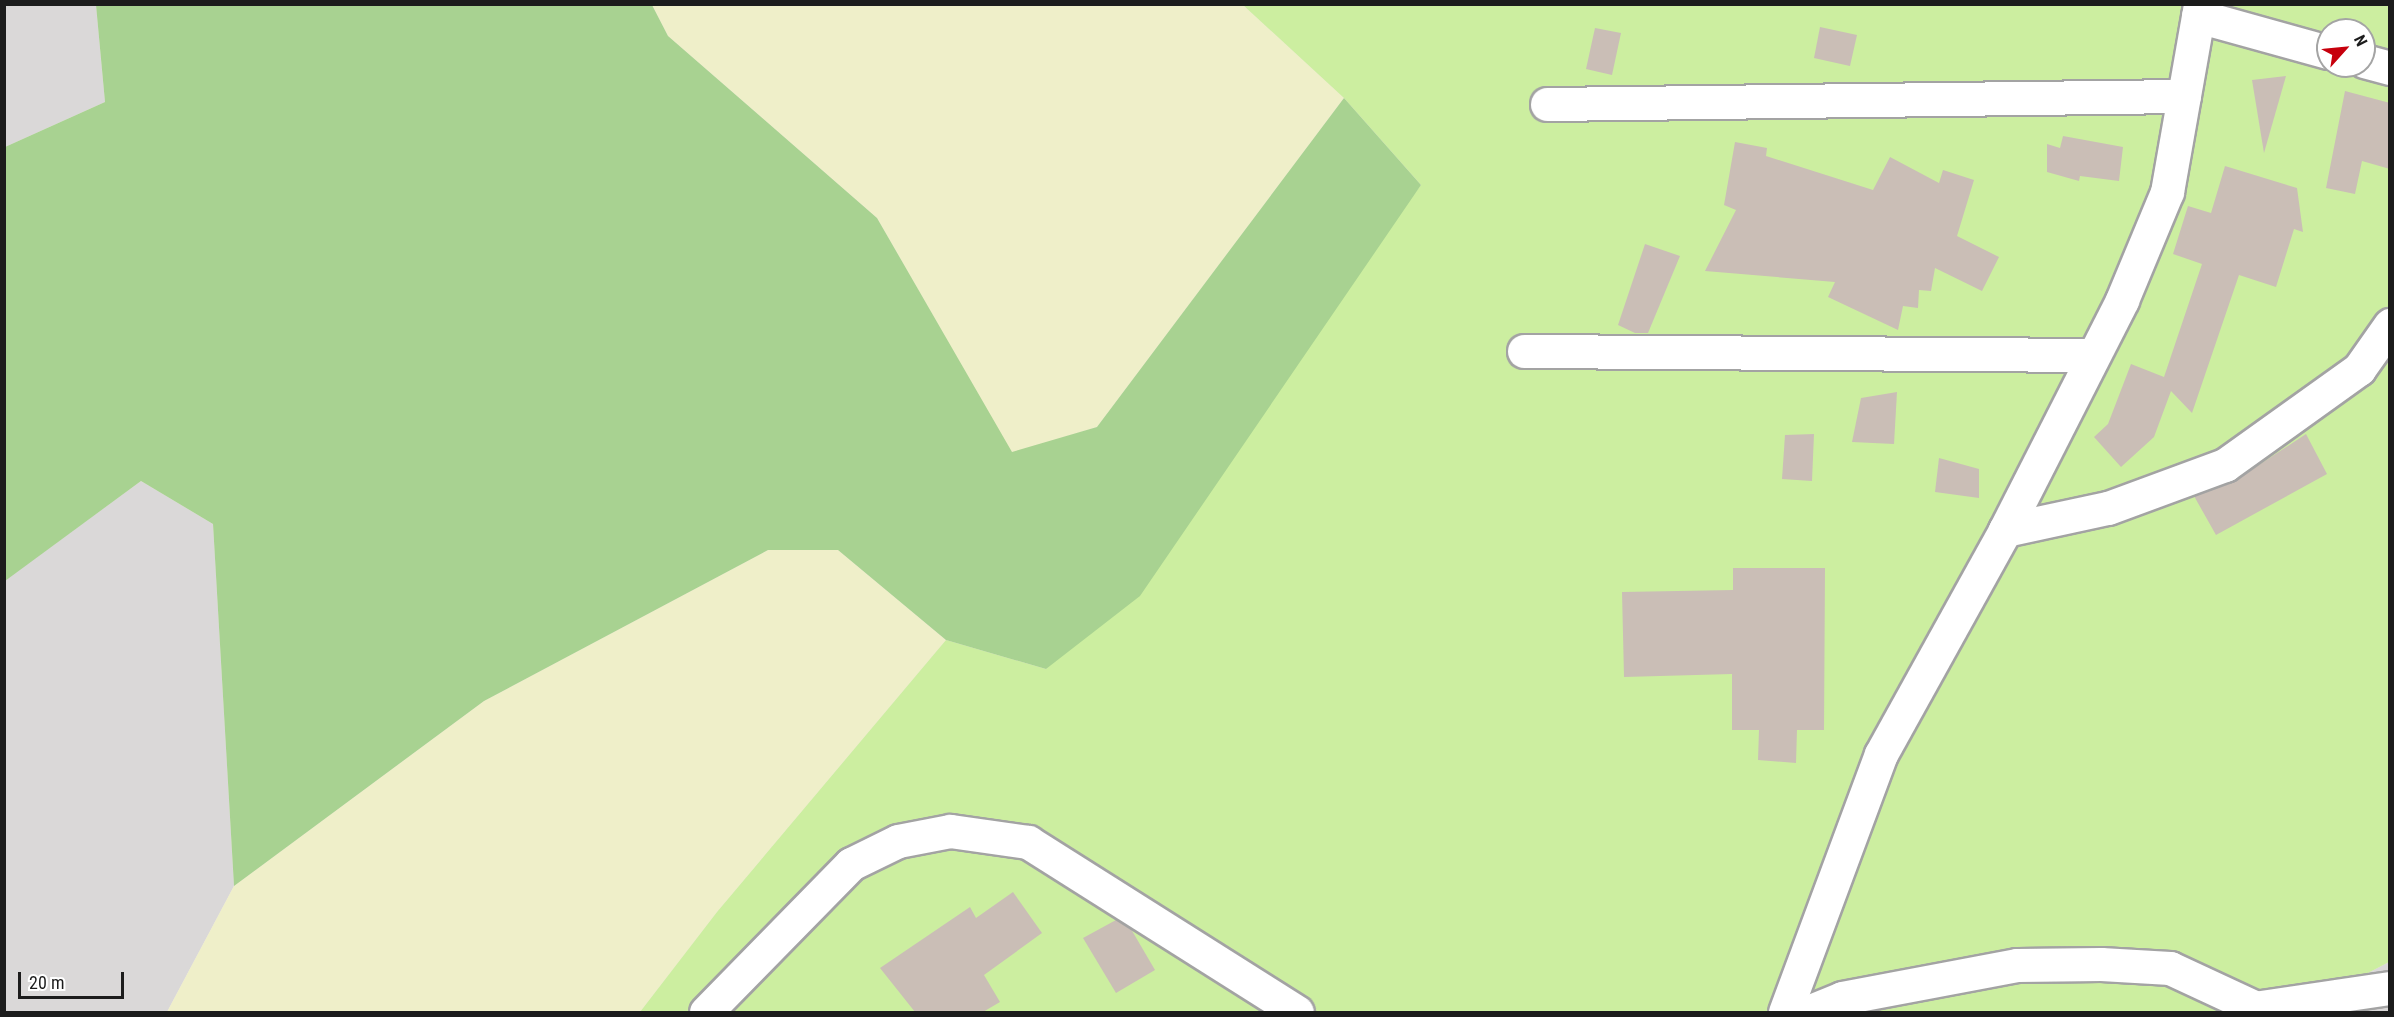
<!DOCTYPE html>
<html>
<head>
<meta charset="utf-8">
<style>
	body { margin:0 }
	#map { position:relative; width:2394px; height:1017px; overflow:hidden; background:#eee9e0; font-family:"Roboto Condensed",sans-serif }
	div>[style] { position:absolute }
	.residential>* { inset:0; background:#dad8d8 }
	.farmland>* { inset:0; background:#efefc9 }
	.grass>* { inset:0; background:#cceea0 }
	.forest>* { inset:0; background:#a8d291 }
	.building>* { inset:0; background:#cabeb6 }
	.roads { filter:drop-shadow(2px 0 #a3a3a3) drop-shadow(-2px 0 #a3a3a3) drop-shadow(0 2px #a3a3a3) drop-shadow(0 -2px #a3a3a3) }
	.minor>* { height:33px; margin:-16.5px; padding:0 16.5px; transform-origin:16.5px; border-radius:16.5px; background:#fff }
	span { translate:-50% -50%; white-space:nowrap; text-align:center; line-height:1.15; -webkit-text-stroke:5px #fff; paint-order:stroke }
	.frame { position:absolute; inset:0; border:6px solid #1c1c1c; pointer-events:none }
	.north { position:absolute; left:2316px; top:18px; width:60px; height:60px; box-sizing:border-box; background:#fff; border:2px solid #a4a4a4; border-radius:50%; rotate:63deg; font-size:16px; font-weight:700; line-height:24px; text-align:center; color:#1c1c1c }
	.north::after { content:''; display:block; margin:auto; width:21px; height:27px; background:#c7000d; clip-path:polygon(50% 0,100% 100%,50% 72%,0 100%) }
	.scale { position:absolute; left:18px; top:972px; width:106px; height:27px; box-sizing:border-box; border:3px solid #1c1c1c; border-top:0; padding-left:8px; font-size:18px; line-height:21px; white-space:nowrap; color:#1c1c1c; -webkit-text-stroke:4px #fff; paint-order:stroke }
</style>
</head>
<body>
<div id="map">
	<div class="residential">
		<i style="clip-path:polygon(4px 5px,96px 5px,105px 102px,5px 147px)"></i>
		<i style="clip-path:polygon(141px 481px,213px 524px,234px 886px,167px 1012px,5px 1012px,4px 581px)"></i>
		<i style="clip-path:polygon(2389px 962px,2389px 1012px,2317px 1012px,2343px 986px)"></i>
	</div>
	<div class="farmland">
		<i style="clip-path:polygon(652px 5px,1243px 5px,1344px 98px,1097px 427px,1012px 453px,877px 218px,668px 36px)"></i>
		<i style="clip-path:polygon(768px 550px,838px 550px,946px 640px,717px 912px,640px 1012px,167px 1012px,234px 886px,484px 701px)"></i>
	</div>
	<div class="grass">
		<i style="clip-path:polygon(evenodd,1243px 5px,2389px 5px,2389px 962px,2343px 986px,2317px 1012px,640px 1012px,717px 912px,946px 640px,1046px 669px,1421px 185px,1344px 98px,1243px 5px,2328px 30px,2364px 30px,2364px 66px,2328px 66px,2328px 30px)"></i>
	</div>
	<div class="forest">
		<i style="clip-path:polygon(96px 5px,652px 5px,668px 36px,877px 218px,1012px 452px,1097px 427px,1344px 98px,1421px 185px,1140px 596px,1046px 669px,946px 640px,838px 550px,768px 550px,484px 701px,234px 886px,213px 524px,141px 481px,5px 581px,5px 147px,105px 102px)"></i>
	</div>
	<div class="building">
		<i style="clip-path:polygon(1820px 27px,1857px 35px,1850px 66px,1814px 58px)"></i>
		<i style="clip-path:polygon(1595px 28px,1621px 33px,1612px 75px,1586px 69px)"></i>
		<i style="clip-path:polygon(2286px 76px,2264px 153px,2252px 80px)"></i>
		<i style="clip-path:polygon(2345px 91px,2390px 103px,2390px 169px,2362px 161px,2355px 194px,2326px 188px)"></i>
		<i style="clip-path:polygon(2063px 136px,2123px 147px,2119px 181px,2080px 176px,2079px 181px,2047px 172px,2047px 144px,2060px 148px)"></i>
		<i style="clip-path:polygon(1735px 142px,1767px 148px,1766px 156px,1873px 190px,1890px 157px,1939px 183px,1943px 170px,1974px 180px,1957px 236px,1999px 257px,1982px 291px,1935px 268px,1931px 291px,1919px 290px,1918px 308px,1903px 306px,1898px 330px,1828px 297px,1835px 282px,1705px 271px,1736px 210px,1724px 205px)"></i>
		<i style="clip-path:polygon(2225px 166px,2297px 188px,2303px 232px,2294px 229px,2276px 287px,2239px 275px,2192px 413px,2171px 391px,2154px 437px,2121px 467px,2094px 437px,2108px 424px,2131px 364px,2164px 377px,2202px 264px,2173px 254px,2188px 206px,2211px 213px)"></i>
		<i style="clip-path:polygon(1645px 244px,1680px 256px,1648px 333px,1635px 333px,1618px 325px)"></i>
		<i style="clip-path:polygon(1897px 392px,1894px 444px,1852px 442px,1861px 398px)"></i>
		<i style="clip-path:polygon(1814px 434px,1812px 481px,1782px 479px,1785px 435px)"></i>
		<i style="clip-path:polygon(2306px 434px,2327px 474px,2216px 535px,2194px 496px,2236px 480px)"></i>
		<i style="clip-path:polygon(1939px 458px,1979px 469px,1979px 498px,1935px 492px)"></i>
		<i style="clip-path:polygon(1733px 568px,1825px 568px,1824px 730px,1797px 730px,1796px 763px,1758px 760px,1759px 730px,1732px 730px,1732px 674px,1624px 677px,1622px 592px,1733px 590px)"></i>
		<i style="clip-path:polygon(1013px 892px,1042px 933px,984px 975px,1000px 1002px,983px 1012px,915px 1012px,880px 968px,970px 907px,976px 918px)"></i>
		<i style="clip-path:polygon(1116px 920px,1131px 929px,1155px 970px,1116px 993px,1083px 938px)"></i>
	</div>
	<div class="roads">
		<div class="minor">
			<i style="left:2198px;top:16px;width:135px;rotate:15.5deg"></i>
			<i style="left:2364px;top:61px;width:27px;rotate:15deg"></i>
			<i style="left:1547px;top:104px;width:637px;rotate:-0.72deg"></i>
			<i style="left:1524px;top:351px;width:566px;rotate:0.4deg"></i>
			<i style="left:2005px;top:530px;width:105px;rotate:-12.1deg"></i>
			<i style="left:2108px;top:508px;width:125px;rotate:-20.2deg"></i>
			<i style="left:2225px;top:465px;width:165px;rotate:-35.6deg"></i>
			<i style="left:2359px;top:369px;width:54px;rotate:-54.8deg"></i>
			<i style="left:706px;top:1012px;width:207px;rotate:-45.6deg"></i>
			<i style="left:851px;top:864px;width:52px;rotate:-26.1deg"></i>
			<i style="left:898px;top:841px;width:53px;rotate:-10.9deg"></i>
			<i style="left:950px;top:831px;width:79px;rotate:8deg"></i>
			<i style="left:1028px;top:842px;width:318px;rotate:32.3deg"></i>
			<i style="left:1785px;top:1012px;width:275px;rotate:-69.6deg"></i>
			<i style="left:1881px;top:754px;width:256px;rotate:-61deg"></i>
			<i style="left:2005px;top:530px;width:258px;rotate:-63deg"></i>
			<i style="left:2122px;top:300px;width:117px;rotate:-67.4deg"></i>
			<i style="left:2167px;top:192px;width:191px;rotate:-80deg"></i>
			<i style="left:1808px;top:1012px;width:37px;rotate:-22deg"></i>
			<i style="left:1842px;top:998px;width:178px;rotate:-10.7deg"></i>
			<i style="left:2017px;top:965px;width:84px;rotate:-0.7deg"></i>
			<i style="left:2101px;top:964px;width:69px;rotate:3.3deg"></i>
			<i style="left:2170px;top:968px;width:105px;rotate:24.9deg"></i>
			<i style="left:2256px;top:1012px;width:4px;rotate:-117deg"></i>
			<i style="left:2254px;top:1008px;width:137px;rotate:-8.4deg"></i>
		</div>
	</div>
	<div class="frame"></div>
	<div class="north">N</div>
	<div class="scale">20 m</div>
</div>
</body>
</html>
